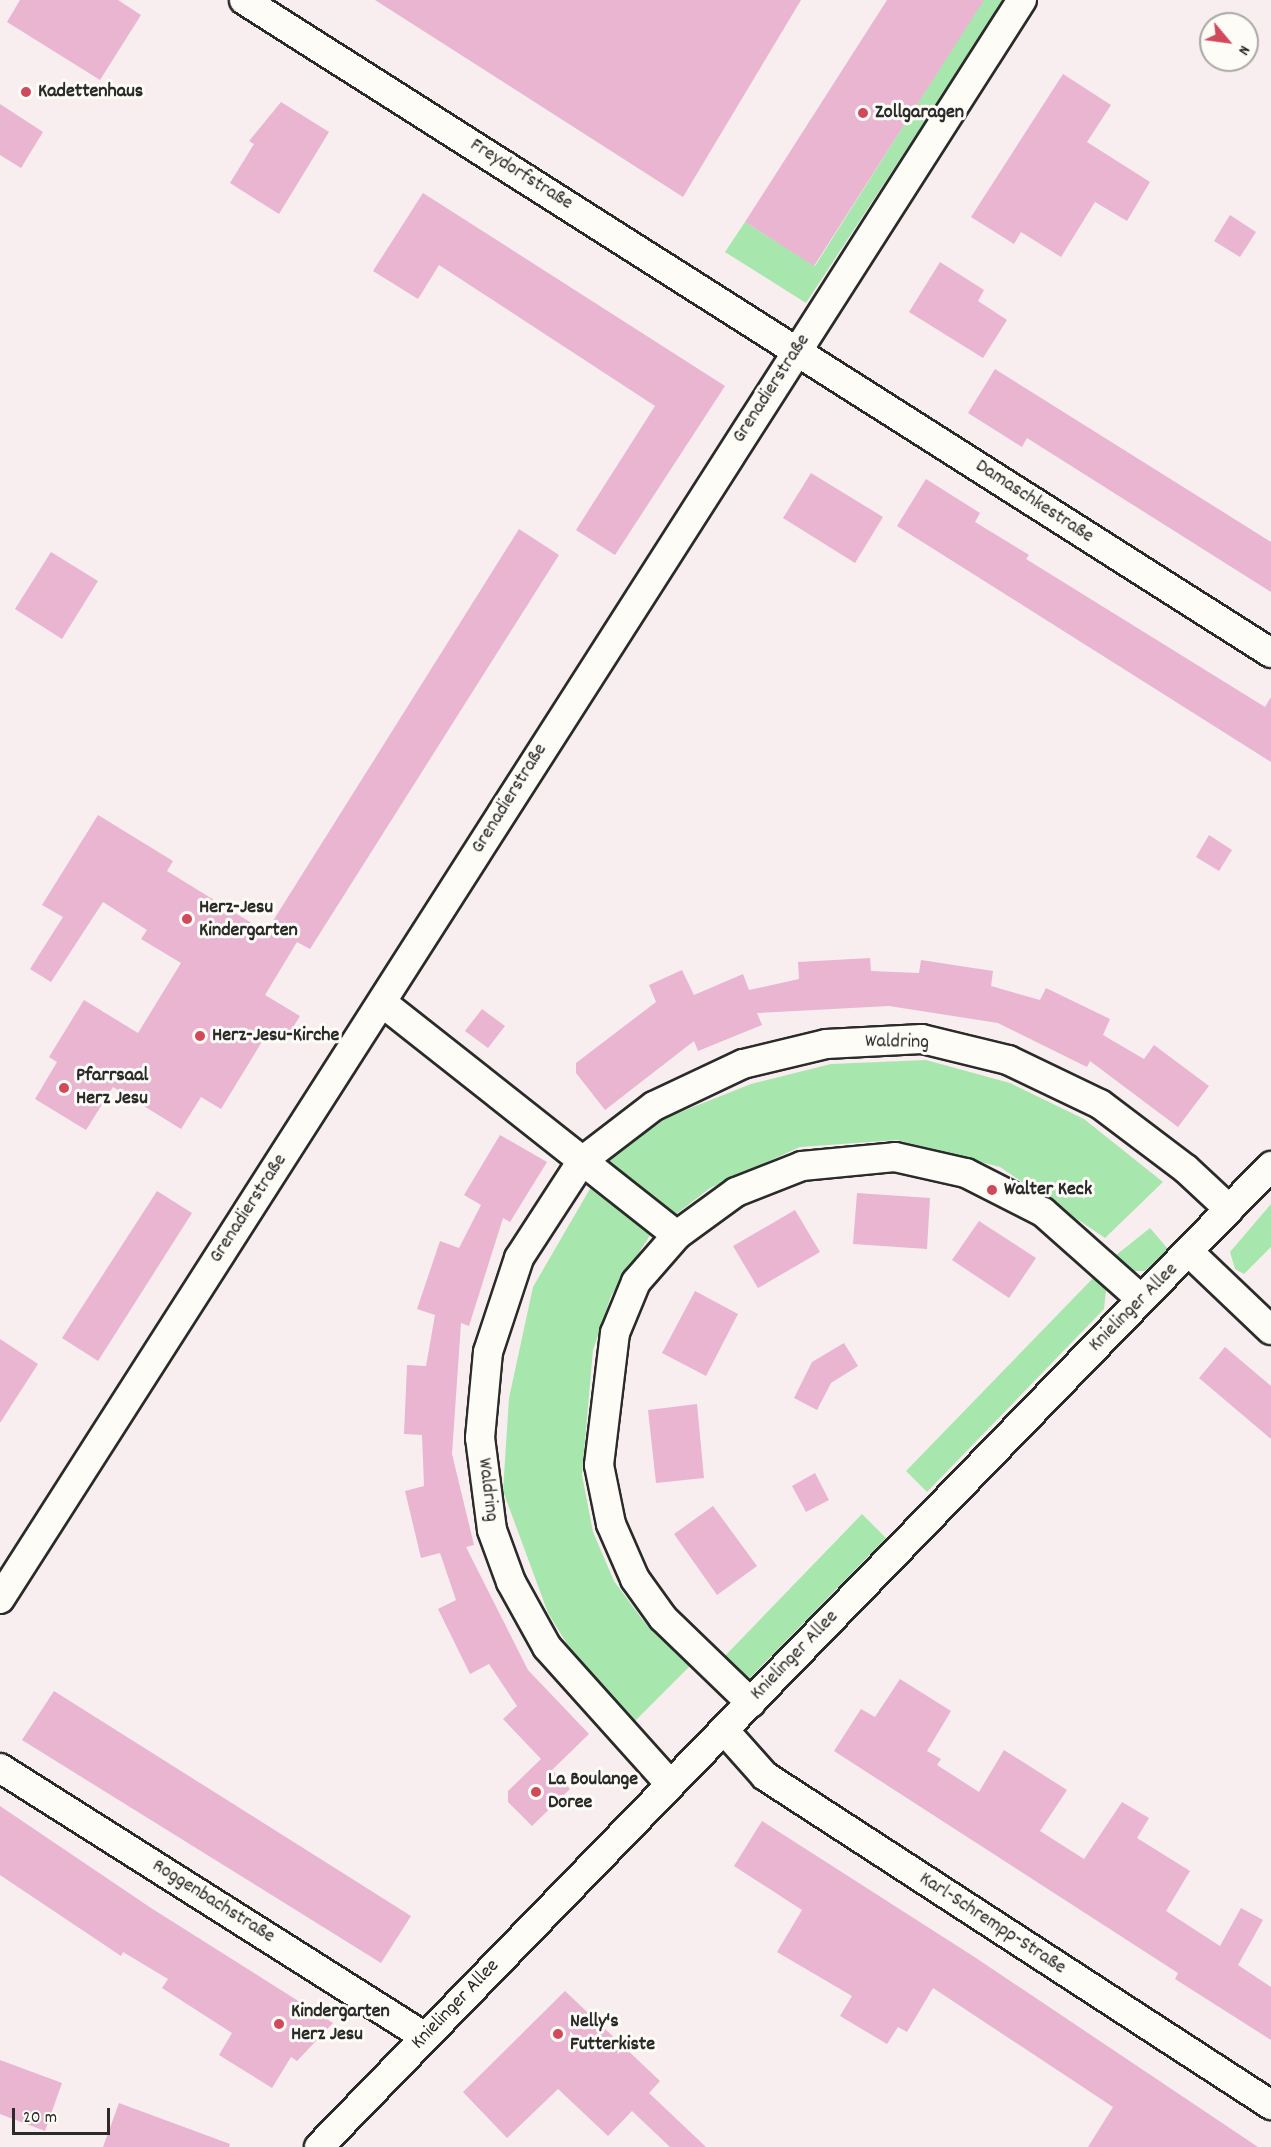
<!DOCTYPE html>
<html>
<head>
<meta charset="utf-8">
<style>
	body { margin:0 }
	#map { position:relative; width:1271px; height:2147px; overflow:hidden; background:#f9eeef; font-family:Dekko,sans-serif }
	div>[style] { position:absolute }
	.green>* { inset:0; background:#a7e6ad }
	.building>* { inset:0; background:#e9b5d1 }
	.roads { filter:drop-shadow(2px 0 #2b2b2b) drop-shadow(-2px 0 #2b2b2b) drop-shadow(0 2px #2b2b2b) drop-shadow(0 -2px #2b2b2b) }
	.street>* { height:28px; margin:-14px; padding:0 14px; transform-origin:14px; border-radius:14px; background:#fdfcf7 }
	.dots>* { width:16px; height:16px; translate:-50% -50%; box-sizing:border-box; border:3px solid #fdfcf7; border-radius:50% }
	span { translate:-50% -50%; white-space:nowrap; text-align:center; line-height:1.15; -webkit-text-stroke:6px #fdfcf7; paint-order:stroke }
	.poi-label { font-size:20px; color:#2b2b2b; font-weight:700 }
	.left { translate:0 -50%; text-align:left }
	.street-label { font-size:20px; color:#2b2b2b }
	.north { position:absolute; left:1199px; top:12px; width:60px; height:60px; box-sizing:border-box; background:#fdfcf7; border:2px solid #a9a8a5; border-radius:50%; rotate:119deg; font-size:16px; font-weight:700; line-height:24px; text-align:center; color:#2b2b2b }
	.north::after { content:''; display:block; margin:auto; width:21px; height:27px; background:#d1495b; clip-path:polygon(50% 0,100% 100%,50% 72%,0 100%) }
	.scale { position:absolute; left:12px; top:2108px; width:98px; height:27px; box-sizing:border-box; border:3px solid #2b2b2b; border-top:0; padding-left:8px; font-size:18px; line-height:21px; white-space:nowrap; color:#2b2b2b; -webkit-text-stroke:4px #fdfcf7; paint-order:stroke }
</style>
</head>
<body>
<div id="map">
	<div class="green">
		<i style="clip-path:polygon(983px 0,1004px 0,806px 303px,725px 252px,745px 222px,815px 266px)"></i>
		<i style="clip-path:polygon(926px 1060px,1010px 1083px,1084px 1119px,1163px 1182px,1105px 1238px,1000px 1167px,897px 1140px,800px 1147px,710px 1188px,675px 1215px,604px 1162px,668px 1117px,751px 1084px,831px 1064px)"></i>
		<i style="clip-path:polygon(591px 1187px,656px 1226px,611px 1296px,593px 1350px,582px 1475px,593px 1532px,614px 1581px,642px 1619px,690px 1666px,633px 1723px,577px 1660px,548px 1613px,503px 1491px,509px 1398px,533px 1287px)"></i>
		<i style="clip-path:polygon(1271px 1204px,1271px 1247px,1244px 1274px,1235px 1269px,1230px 1252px)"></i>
		<i style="clip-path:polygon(1150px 1228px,1168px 1249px,1145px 1271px,1125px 1271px,1110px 1260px)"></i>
		<i style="clip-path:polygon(1098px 1273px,1107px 1282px,1104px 1309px,927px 1492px,906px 1471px)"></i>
		<i style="clip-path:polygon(862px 1514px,886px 1538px,745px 1683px,721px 1660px)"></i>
	</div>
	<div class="building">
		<i style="clip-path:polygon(20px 0,118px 0,141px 15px,100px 80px,7px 22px)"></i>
		<i style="clip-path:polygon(375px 0,801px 0,683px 197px)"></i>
		<i style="clip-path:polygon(887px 0,984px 0,814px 266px,745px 222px)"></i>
		<i style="clip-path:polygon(1063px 74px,1111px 105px,1087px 142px,1150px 182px,1127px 221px,1095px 202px,1061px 257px,1021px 232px,1014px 244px,971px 217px)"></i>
		<i style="clip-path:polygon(281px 102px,329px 132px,279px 214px,230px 183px,254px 144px,249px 141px)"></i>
		<i style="clip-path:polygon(0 104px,43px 132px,21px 168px,0 155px)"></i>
		<i style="clip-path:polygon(423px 193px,725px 386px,615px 555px,576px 530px,655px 406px,439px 265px,418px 299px,373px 271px)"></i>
		<i style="clip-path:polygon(1230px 215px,1256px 232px,1240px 257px,1214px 241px)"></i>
		<i style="clip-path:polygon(940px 262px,984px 290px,978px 301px,1007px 320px,983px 358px,909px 312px)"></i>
		<i style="clip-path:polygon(995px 369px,1271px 542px,1271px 592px,1027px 438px,1022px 447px,968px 413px)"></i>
		<i style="clip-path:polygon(811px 473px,883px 517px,855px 563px,783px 518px)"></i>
		<i style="clip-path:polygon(926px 479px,980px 513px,975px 522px,1029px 555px,1026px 559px,1265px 707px,1271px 697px,1271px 762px,897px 526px)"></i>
		<i style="clip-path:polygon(519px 529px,559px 555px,310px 949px,297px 942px,265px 995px,300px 1016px,285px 1040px,269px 1030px,221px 1109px,201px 1097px,181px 1129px,113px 1087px,86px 1130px,35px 1099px,57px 1062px,49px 1057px,84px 1000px,138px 1033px,181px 963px,141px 939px,147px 930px,103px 902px,51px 982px,30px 969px,63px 917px,42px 905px,98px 815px,173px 861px,167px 871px,266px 932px)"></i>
		<i style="clip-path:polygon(51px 552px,98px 581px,62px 639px,15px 609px)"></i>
		<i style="clip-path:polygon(1209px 835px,1232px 850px,1219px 871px,1196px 857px)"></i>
		<i style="clip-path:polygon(870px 958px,871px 971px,919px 973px,921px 960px,993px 971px,991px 986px,1040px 1000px,1046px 988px,1110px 1019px,1103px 1035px,1144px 1059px,1154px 1045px,1209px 1086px,1178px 1127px,1090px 1061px,1087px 1067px,998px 1023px,889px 1006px,757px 1013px,762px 1025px,698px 1051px,694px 1041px,605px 1110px,576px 1073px,576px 1063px,656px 1002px,649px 985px,682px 970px,694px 995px,743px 974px,749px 990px,799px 979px,798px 962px)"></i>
		<i style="clip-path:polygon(482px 1009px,505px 1026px,488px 1048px,465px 1031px)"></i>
		<i style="clip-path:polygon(500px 1135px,547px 1162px,510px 1222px,503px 1218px,469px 1326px,461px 1323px,452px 1454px,474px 1545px,466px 1547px,528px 1670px,589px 1734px,552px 1770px,570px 1789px,532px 1826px,508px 1802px,508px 1791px,541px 1759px,503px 1719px,517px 1706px,489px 1664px,470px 1674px,438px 1609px,456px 1600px,440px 1553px,421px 1558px,405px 1491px,424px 1486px,422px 1435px,404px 1434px,407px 1365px,426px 1366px,435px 1315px,417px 1309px,440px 1241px,459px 1248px,481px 1205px,464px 1195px)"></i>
		<i style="clip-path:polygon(157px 1191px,192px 1213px,98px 1361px,62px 1338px)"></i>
		<i style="clip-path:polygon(857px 1193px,930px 1198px,927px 1249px,853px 1244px)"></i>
		<i style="clip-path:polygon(795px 1210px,820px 1252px,758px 1288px,733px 1246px)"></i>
		<i style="clip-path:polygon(979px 1221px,1036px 1258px,1009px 1298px,952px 1260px)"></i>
		<i style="clip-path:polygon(695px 1291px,738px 1314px,706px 1376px,662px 1353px)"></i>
		<i style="clip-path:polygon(0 1339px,38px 1364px,0 1423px)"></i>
		<i style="clip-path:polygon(844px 1343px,858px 1366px,831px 1383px,817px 1410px,794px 1398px,812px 1362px)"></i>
		<i style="clip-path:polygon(1225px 1347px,1271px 1386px,1271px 1439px,1199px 1378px)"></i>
		<i style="clip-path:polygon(697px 1404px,704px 1478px,656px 1483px,648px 1410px)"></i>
		<i style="clip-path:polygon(815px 1473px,829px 1500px,806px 1512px,792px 1486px)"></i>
		<i style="clip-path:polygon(713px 1506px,757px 1566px,717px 1595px,674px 1534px)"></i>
		<i style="clip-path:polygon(900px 1679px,951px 1711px,927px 1751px,941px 1759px,937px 1765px,979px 1792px,1004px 1750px,1067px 1790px,1040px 1831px,1084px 1859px,1122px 1802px,1149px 1818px,1137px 1838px,1190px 1871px,1166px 1911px,1220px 1946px,1241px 1908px,1263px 1920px,1238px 1965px,1271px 1987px,1271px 2040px,1175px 1979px,1178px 1973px,834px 1751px,861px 1709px,875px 1717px)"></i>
		<i style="clip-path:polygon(54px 1691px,411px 1916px,381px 1963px,22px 1740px)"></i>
		<i style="clip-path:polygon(0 1806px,151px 1908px,333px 2023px,297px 2061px,291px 2057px,272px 2088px,219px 2055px,232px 2033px,162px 1988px,168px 1979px,123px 1952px,121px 1956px,0 1875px)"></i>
		<i style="clip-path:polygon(762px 1821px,976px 1958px,1258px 2147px,1088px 2147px,1113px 2107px,933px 1988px,907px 2032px,898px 2027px,887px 2044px,840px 2016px,852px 1996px,777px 1952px,802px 1910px,734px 1866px)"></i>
		<i style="clip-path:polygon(565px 1991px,660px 2081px,649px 2093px,706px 2147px,670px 2147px,632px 2111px,608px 2136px,558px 2089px,507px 2138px,463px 2092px)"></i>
		<i style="clip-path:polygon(0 2060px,62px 2083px,45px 2131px,0 2114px)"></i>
		<i style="clip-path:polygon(119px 2103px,230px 2144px,229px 2147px,103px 2147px)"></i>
	</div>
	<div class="roads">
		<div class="street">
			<i style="left:244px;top:0;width:1217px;rotate:32.45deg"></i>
			<i style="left:384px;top:1004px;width:373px;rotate:38.3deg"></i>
			<i style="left:1189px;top:1252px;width:113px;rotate:43.6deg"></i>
			<i style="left:0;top:1599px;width:1898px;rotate:-57.42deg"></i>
			<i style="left:751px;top:1703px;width:122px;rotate:-136deg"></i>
			<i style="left:663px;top:1618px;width:48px;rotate:-125.7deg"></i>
			<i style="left:635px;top:1579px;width:60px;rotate:-113.6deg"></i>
			<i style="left:611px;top:1524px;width:60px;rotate:-101.5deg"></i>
			<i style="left:599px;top:1465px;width:133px;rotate:-83.1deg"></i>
			<i style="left:615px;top:1333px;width:55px;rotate:-67.6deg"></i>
			<i style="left:636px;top:1282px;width:62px;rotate:-48.9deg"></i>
			<i style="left:677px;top:1235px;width:73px;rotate:-36.1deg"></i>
			<i style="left:736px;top:1192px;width:71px;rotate:-21.5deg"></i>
			<i style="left:802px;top:1166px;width:93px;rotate:-5.5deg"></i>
			<i style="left:895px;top:1157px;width:73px;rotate:12.7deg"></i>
			<i style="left:966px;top:1173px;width:86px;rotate:26.9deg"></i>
			<i style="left:1043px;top:1212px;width:131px;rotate:41.6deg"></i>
			<i style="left:724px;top:1730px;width:62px;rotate:48.3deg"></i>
			<i style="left:765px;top:1776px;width:604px;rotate:33.03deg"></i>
			<i style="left:0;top:1768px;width:503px;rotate:32.33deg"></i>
			<i style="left:670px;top:1784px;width:184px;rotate:-131.9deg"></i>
			<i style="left:547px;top:1647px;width:74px;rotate:-119deg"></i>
			<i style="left:511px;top:1582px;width:55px;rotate:-110.1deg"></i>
			<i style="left:492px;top:1530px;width:93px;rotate:-97.4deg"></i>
			<i style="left:480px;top:1438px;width:86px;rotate:-84.7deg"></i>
			<i style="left:488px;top:1352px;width:99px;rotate:-71.7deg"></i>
			<i style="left:519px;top:1258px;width:116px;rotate:-57deg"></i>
			<i style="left:582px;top:1161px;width:91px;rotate:-37.4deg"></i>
			<i style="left:654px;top:1106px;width:98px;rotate:-25.3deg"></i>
			<i style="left:743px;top:1064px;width:85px;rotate:-13.5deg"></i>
			<i style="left:826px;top:1044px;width:96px;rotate:-3deg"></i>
			<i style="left:922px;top:1039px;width:89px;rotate:13.7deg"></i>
			<i style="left:1008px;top:1060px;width:102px;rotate:25.6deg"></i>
			<i style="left:1100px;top:1104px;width:108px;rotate:37.1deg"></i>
			<i style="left:1186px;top:1169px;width:59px;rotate:42.9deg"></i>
			<i style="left:319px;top:2147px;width:1367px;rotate:-45.86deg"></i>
		</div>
	</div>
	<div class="dots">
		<i style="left:26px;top:92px;background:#d1495b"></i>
		<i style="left:863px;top:113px;background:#d1495b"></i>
		<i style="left:187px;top:919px;background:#d1495b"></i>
		<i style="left:200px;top:1036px;background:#d1495b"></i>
		<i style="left:64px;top:1088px;background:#d1495b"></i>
		<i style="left:992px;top:1190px;background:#d1495b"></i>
		<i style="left:536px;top:1792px;background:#d1495b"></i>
		<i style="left:279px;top:2024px;background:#d1495b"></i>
		<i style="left:558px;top:2034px;background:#d1495b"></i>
	</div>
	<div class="poi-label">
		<span class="left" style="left:38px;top:92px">Kadettenhaus</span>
		<span class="left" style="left:875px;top:113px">Zollgaragen</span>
		<span class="left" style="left:199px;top:920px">Herz-Jesu<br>Kindergarten</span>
		<span class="left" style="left:212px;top:1036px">Herz-Jesu-Kirche</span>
		<span class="left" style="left:76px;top:1088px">Pfarrsaal<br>Herz Jesu</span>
		<span class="left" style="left:1004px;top:1190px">Walter Keck</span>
		<span class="left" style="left:548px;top:1792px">La Boulange<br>Doree</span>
		<span class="left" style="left:291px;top:2024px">Kindergarten<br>Herz Jesu</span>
		<span class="left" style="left:570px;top:2034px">Nelly's<br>Futterkiste</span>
	</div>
	<div class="street-label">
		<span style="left:521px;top:175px;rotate:32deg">Freydorfstraße</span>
		<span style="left:772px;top:389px;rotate:-57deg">Grenadierstraße</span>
		<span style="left:1034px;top:502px;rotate:33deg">Damaschkestraße</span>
		<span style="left:510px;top:799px;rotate:-58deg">Grenadierstraße</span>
		<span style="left:897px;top:1043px;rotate:1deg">Waldring</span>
		<span style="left:249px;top:1209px;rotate:-57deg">Grenadierstraße</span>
		<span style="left:1134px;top:1308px;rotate:-45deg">Knielinger Allee</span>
		<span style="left:487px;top:1490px;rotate:83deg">Waldring</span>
		<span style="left:795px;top:1656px;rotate:-46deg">Knielinger Allee</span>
		<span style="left:213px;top:1902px;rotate:32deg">Roggenbachstraße</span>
		<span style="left:992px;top:1924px;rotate:33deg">Karl-Schrempp-Straße</span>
		<span style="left:456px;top:2005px;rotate:-46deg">Knielinger Allee</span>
	</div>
	<div class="north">N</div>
	<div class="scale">20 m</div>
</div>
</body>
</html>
